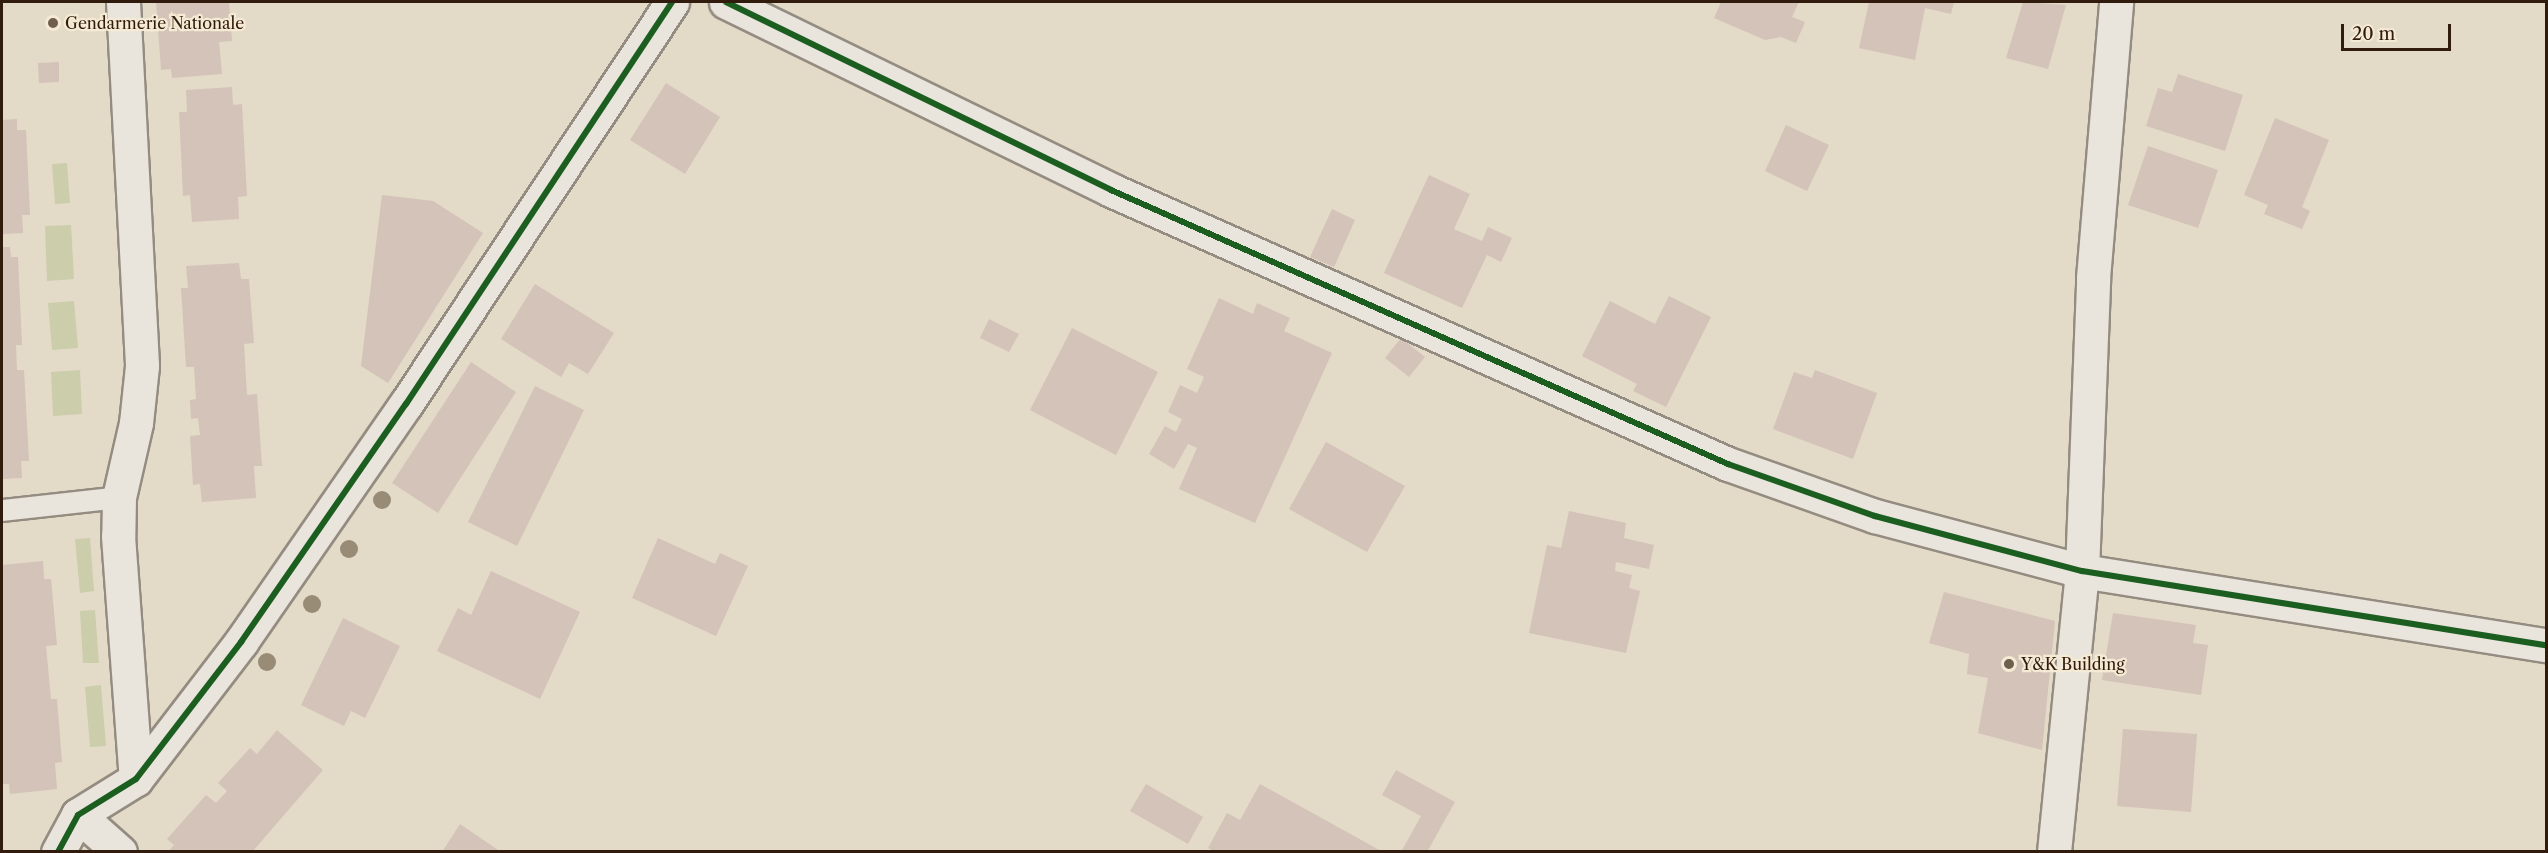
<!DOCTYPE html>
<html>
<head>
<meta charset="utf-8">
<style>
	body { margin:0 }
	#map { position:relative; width:2548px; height:853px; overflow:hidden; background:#e4dac8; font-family:"Libre Caslon Text",serif }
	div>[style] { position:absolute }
	.green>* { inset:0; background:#cbcdab }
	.building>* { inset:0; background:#d4c3b8 }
	.roads { filter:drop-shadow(2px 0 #948c80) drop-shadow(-2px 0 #948c80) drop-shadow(0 2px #948c80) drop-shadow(0 -2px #948c80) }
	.service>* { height:21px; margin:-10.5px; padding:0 10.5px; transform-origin:10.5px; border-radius:10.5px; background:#e9e4dc }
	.minor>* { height:33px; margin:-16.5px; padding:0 16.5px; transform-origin:16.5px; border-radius:16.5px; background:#e9e4dc }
	.cycleway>* { height:6px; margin:-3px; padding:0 3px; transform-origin:3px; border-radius:3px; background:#1b5e20 }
	.trees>* { width:18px; height:18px; margin:-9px; border-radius:50%; background:#988c77 }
	.dots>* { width:16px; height:16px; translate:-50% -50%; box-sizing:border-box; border:3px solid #f5ead4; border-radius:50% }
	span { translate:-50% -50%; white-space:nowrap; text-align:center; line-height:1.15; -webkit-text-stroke:4.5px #f5ead4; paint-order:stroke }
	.poi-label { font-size:16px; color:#311b0d }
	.left { translate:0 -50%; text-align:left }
	.frame { position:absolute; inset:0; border:3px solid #311b0d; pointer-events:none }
	.scale { position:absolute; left:2341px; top:24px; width:110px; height:27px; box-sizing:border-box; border:3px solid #311b0d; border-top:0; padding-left:8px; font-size:18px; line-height:21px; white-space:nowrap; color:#311b0d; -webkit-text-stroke:4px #f5ead4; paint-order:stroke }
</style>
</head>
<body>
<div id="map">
	<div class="green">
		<i style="clip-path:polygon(67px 163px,70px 203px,55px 204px,52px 164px)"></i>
		<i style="clip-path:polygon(71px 225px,74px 279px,47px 281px,45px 226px)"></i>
		<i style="clip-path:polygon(74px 301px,78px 348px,52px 350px,48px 303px)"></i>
		<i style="clip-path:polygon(80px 370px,82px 414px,53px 416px,51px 372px)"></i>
		<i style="clip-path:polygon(90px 538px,94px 591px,80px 593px,75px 539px)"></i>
		<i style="clip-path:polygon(95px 610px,99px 663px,83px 663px,80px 611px)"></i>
		<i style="clip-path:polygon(101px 685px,106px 746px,90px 747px,85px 687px)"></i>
	</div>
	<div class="building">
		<i style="clip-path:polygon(156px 2px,229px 2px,232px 41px,219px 42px,222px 74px,172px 78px,171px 69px,161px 70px)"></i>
		<i style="clip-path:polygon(1721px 2px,1799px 2px,1792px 17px,1805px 22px,1796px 43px,1781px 37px,1765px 40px,1714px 18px)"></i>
		<i style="clip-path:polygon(1869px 2px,1954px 2px,1951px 14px,1925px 8px,1915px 60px,1859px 48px)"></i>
		<i style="clip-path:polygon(2023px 2px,2066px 5px,2048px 69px,2006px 58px)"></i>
		<i style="clip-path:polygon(59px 62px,59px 82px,39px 83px,38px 63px)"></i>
		<i style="clip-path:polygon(2178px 74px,2243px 95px,2225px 151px,2146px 126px,2158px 88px,2172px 92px)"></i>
		<i style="clip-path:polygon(666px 83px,720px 117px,685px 174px,630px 140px)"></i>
		<i style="clip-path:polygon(232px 87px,233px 105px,242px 104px,247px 196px,238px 197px,239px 219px,192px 222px,190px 195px,183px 196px,179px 112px,187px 112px,186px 90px)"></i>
		<i style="clip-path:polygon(2275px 118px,2329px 140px,2302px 207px,2310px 211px,2302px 229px,2264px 214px,2268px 205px,2244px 195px)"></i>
		<i style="clip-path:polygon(17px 119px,17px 130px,26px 130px,30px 215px,22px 215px,23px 233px,2px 234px,2px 120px)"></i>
		<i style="clip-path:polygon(1786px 125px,1829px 145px,1807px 191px,1765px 171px)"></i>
		<i style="clip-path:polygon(2148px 146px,2218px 170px,2198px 228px,2128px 205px)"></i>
		<i style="clip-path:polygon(1429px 175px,1470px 194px,1454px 229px,1482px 241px,1488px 227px,1512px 238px,1501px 262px,1487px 255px,1462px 308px,1384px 273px)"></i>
		<i style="clip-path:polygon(382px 195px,433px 201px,483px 233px,388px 383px,361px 366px)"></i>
		<i style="clip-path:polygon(1332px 209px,1355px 220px,1334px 267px,1310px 257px)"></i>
		<i style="clip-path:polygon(2px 247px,10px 247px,11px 257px,18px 257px,22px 345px,16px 345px,17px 370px,24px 370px,29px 461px,21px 461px,22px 478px,2px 479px)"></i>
		<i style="clip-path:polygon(239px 263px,241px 279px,249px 279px,254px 343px,244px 344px,247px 395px,257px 394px,262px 466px,254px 466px,256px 498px,202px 502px,200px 484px,193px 485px,190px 436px,200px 435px,198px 418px,191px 419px,190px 400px,196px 399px,194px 367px,186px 367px,181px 288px,188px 288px,186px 266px)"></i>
		<i style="clip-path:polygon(535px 284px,614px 333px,588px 374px,569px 363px,561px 377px,501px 339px)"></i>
		<i style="clip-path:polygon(1669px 296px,1711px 317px,1666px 407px,1633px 391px,1637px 384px,1582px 356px,1610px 301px,1655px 324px)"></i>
		<i style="clip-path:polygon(1219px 298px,1253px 314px,1257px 303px,1290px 318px,1284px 331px,1332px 353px,1255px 523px,1179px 489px,1197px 448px,1188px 444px,1174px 469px,1149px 454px,1165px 426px,1176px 432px,1182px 419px,1168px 412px,1180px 385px,1197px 393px,1204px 377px,1187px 369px)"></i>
		<i style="clip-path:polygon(989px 319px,1019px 334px,1009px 352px,980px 338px)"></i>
		<i style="clip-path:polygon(1072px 328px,1158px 372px,1116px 455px,1030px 410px)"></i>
		<i style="clip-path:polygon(1401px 338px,1425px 357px,1409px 377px,1385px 358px)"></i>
		<i style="clip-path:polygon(471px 362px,516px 392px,438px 513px,392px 483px)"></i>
		<i style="clip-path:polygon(1815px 370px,1877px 393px,1853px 459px,1773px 429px,1794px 372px,1812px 378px)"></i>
		<i style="clip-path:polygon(535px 386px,584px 410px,517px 546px,468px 522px)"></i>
		<i style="clip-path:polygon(1326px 442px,1405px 486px,1367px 552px,1289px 509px)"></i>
		<i style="clip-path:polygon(1569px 511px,1626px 523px,1624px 538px,1654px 545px,1649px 569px,1616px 562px,1615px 571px,1632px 575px,1629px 588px,1640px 591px,1626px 653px,1529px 633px,1547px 545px,1561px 548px)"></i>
		<i style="clip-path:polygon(658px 538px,715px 564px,720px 553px,748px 566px,716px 636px,632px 598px)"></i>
		<i style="clip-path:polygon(43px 561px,44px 579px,51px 579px,57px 645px,46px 646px,51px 699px,57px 699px,62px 762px,55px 763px,57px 789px,10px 794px,9px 784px,2px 784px,2px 565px)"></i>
		<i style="clip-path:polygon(491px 571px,580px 612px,540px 699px,437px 651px,458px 608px,471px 615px)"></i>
		<i style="clip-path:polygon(1944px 592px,2055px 621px,2042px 750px,1978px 733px,1988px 678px,1967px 674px,1969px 654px,1929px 643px)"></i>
		<i style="clip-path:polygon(2113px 613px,2196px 625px,2193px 643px,2208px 645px,2201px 695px,2102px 680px)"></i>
		<i style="clip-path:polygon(343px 618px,400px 646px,365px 718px,351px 711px,344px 726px,301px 705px)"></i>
		<i style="clip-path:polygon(2123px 729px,2197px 734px,2191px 812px,2117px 806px)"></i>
		<i style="clip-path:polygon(277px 730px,323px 770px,252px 852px,168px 852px,174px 845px,167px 839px,206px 795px,216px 803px,227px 791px,218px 783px,250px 748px,257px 754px)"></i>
		<i style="clip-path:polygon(1396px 770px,1455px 802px,1427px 852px,1401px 852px,1421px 816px,1382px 795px)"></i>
		<i style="clip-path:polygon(1146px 784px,1203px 817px,1188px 844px,1130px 811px)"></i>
		<i style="clip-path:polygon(1260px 784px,1383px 852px,1215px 852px,1208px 848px,1227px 813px,1240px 820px)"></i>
		<i style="clip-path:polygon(460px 824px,501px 852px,442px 852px)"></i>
	</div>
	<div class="roads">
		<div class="service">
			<i style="left:2px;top:510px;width:118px;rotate:-6.3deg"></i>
		</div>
		<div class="minor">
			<i style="left:123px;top:2px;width:364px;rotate:87deg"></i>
			<i style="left:142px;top:366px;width:57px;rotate:96deg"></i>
			<i style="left:136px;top:423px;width:76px;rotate:102.9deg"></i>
			<i style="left:119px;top:497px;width:39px;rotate:91deg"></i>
			<i style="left:118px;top:536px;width:244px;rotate:85.8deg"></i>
			<i style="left:726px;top:2px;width:428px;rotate:26deg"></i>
			<i style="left:1111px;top:190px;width:675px;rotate:23.95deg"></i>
			<i style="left:1728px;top:464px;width:156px;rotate:19.5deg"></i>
			<i style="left:1875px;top:516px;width:214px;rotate:14.9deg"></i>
			<i style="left:2082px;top:571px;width:470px;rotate:9.1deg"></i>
			<i style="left:78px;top:815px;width:56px;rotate:41.4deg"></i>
			<i style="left:58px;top:852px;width:42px;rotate:-61.6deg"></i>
			<i style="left:78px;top:815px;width:68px;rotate:-31.8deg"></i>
			<i style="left:136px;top:779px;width:173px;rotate:-52.5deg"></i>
			<i style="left:241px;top:642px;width:290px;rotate:-55.3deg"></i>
			<i style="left:406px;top:404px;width:482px;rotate:-56.5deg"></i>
			<i style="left:2054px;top:852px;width:282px;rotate:-84.3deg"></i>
			<i style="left:2082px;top:571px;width:293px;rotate:-87.8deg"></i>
			<i style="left:2093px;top:278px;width:277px;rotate:-85.2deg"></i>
		</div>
	</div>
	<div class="cycleway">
		<i style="left:726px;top:2px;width:428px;rotate:26deg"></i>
		<i style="left:1111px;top:190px;width:675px;rotate:23.95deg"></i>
		<i style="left:1728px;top:464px;width:156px;rotate:19.5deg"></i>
		<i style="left:1875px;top:516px;width:214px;rotate:14.9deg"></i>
		<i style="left:2082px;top:571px;width:470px;rotate:9.1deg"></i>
		<i style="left:58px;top:852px;width:42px;rotate:-61.6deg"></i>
		<i style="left:78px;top:815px;width:68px;rotate:-31.8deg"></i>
		<i style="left:136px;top:779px;width:173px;rotate:-52.5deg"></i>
		<i style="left:241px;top:642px;width:290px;rotate:-55.3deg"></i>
		<i style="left:406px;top:404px;width:482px;rotate:-56.5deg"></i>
	</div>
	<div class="trees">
		<i style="left:382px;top:500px"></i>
		<i style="left:349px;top:549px"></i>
		<i style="left:312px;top:604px"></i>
		<i style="left:267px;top:662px"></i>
	</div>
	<div class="dots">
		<i style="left:53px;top:23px;background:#705e4e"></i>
		<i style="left:2009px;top:664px;background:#705e4e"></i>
	</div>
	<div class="poi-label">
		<span class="left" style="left:65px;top:23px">Gendarmerie Nationale</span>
		<span class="left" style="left:2021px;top:664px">Y&amp;K Building</span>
	</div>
	<div class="frame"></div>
	<div class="scale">20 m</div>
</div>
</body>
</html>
